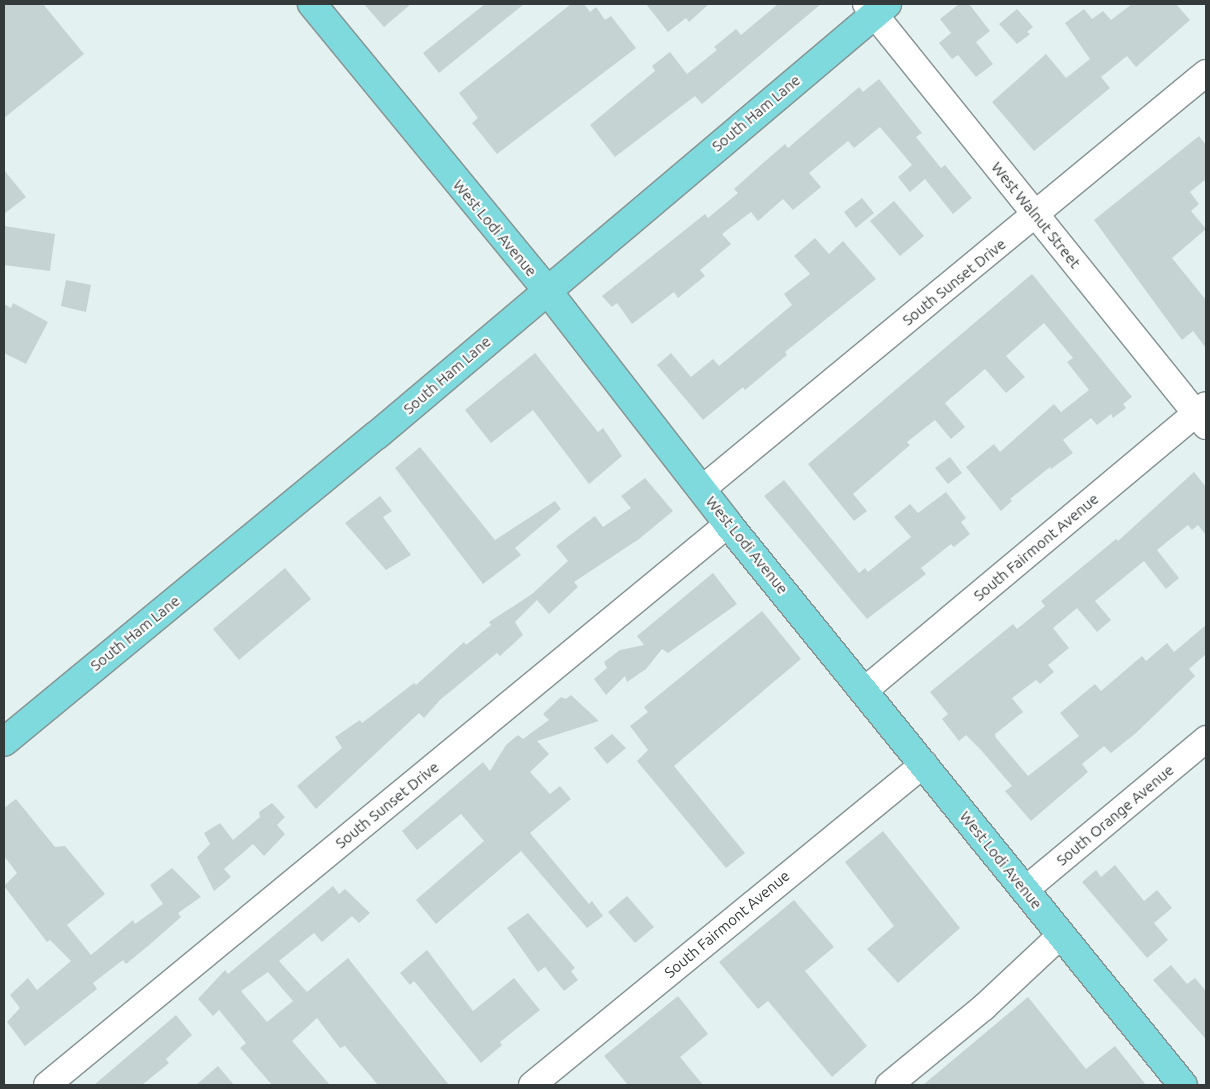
<!DOCTYPE html>
<html>
<head>
<meta charset="utf-8">
<style>
	body { margin:0 }
	#map { position:relative; width:1210px; height:1089px; overflow:hidden; background:#e4f1f1; font-family:Ubuntu,sans-serif }
	div>[style] { position:absolute }
	.building>* { inset:0; background:#c6d3d3 }
	.roads { filter:drop-shadow(1px 0 #869292) drop-shadow(-1px 0 #869292) drop-shadow(0 1px #869292) drop-shadow(0 -1px #869292) }
	.minor>* { height:26px; margin:-13px; padding:0 13px; transform-origin:13px; border-radius:13px; background:#fff }
	.major>* { height:28px; margin:-14px; padding:0 14px; transform-origin:14px; border-radius:14px; background:#7fdadd }
	span { translate:-50% -50%; white-space:nowrap; text-align:center; line-height:1.15; -webkit-text-stroke:4px #fff; paint-order:stroke }
	.street-label { font-size:15px; color:#343939 }
	.frame { position:absolute; inset:0; border:5px solid #343939; pointer-events:none }
</style>
</head>
<body>
<div id="map">
	<div class="building">
		<i style="clip-path:polygon(4px 4px,43px 4px,84px 54px,4px 118px)"></i>
		<i style="clip-path:polygon(364px 4px,411px 4px,384px 27px)"></i>
		<i style="clip-path:polygon(485px 4px,524px 4px,439px 73px,423px 53px)"></i>
		<i style="clip-path:polygon(571px 4px,584px 4px,590px 12px,596px 7px,605px 20px,611px 16px,636px 48px,497px 154px,472px 123px,478px 118px,459px 93px)"></i>
		<i style="clip-path:polygon(646px 4px,709px 4px,689px 22px,686px 18px,668px 32px)"></i>
		<i style="clip-path:polygon(778px 4px,821px 4px,702px 104px,695px 96px,615px 157px,590px 125px,655px 71px,652px 66px,670px 52px,687px 74px,717px 50px,714px 47px,736px 29px,741px 35px)"></i>
		<i style="clip-path:polygon(959px 4px,969px 4px,990px 31px,976px 42px,993px 64px,976px 77px,958px 55px,952px 59px,939px 43px,951px 33px,940px 19px)"></i>
		<i style="clip-path:polygon(1132px 4px,1176px 4px,1190px 20px,1136px 67px,1127px 56px,1101px 77px,1110px 88px,1034px 151px,992px 102px,1046px 54px,1066px 78px,1090px 59px,1065px 23px,1084px 9px,1092px 19px,1103px 11px,1111px 20px)"></i>
		<i style="clip-path:polygon(1017px 9px,1033px 27px,1027px 32px,1030px 34px,1017px 44px,999px 24px)"></i>
		<i style="clip-path:polygon(879px 79px,922px 133px,916px 137px,941px 168px,945px 165px,972px 198px,953px 214px,925px 179px,910px 192px,898px 177px,912px 165px,880px 127px,854px 148px,848px 141px,809px 173px,821px 187px,793px 210px,783px 199px,758px 221px,751px 212px,722px 234px,731px 244px,700px 270px,705px 276px,678px 298px,674px 292px,632px 324px,617px 303px,612px 307px,602px 296px,705px 214px,708px 218px,738px 193px,734px 189px,762px 164px,785px 144px,788px 148px,859px 87px,863px 92px)"></i>
		<i style="clip-path:polygon(1199px 136px,1206px 145px,1206px 179px,1190px 192px,1199px 204px,1191px 211px,1206px 229px,1172px 258px,1206px 300px,1206px 348px,1193px 331px,1182px 340px,1094px 220px)"></i>
		<i style="clip-path:polygon(4px 170px,26px 197px,4px 214px)"></i>
		<i style="clip-path:polygon(862px 198px,874px 213px,856px 228px,844px 212px)"></i>
		<i style="clip-path:polygon(894px 201px,924px 236px,900px 256px,870px 221px)"></i>
		<i style="clip-path:polygon(4px 226px,55px 234px,50px 271px,4px 265px)"></i>
		<i style="clip-path:polygon(815px 238px,829px 254px,843px 241px,876px 279px,785px 352px,787px 355px,745px 390px,743px 387px,703px 420px,657px 365px,671px 353px,691px 377px,713px 359px,719px 366px,792px 305px,784px 294px,810px 274px,794px 256px)"></i>
		<i style="clip-path:polygon(1032px 274px,1132px 397px,1123px 404px,1126px 408px,1113px 418px,1111px 414px,1097px 425px,1091px 418px,1063px 440px,1073px 453px,1051px 469px,1050px 467px,1010px 499px,1012px 501px,1001px 511px,966px 467px,994px 444px,1000px 452px,1054px 404px,1061px 412px,1089px 390px,1067px 362px,1073px 358px,1044px 323px,1006px 356px,1025px 377px,1006px 393px,985px 369px,945px 403px,965px 427px,951px 439px,935px 420px,907px 442px,910px 445px,853px 494px,867px 511px,854px 521px,808px 464px)"></i>
		<i style="clip-path:polygon(66px 280px,91px 285px,86px 312px,61px 306px)"></i>
		<i style="clip-path:polygon(13px 303px,48px 322px,26px 364px,4px 353px,4px 304px,11px 308px)"></i>
		<i style="clip-path:polygon(535px 353px,598px 432px,603px 428px,622px 456px,589px 484px,533px 410px,491px 443px,465px 410px)"></i>
		<i style="clip-path:polygon(420px 447px,495px 540px,555px 501px,561px 509px,515px 548px,521px 555px,483px 584px,395px 468px)"></i>
		<i style="clip-path:polygon(950px 457px,962px 473px,948px 484px,935px 468px)"></i>
		<i style="clip-path:polygon(1194px 472px,1206px 487px,1206px 535px,1198px 525px,1192px 530px,1188px 525px,1157px 550px,1179px 578px,1166px 589px,1144px 561px,1095px 601px,1111px 620px,1097px 632px,1077px 608px,1053px 628px,1069px 648px,1048px 665px,1054px 672px,1040px 684px,1036px 680px,1012px 698px,1023px 712px,995px 734px,996px 738px,1028px 776px,1079px 736px,1060px 713px,1095px 684px,1101px 691px,1142px 656px,1146px 661px,1167px 643px,1174px 652px,1206px 625px,1206px 654px,1189px 669px,1195px 676px,1136px 733px,1111px 753px,1104px 746px,1082px 764px,1088px 772px,1031px 821px,1005px 791px,1012px 786px,981px 750px,966px 735px,959px 741px,942px 719px,948px 714px,930px 692px,1013px 624px,1017px 629px,1045px 606px,1041px 601px,1116px 539px,1118px 541px)"></i>
		<i style="clip-path:polygon(645px 478px,673px 511px,639px 539px,574px 582px,578px 587px,549px 614px,537px 600px,515px 622px,523px 635px,500px 656px,497px 653px,440px 700px,424px 718px,419px 713px,316px 809px,297px 786px,342px 748px,335px 737px,360px 720px,362px 723px,414px 683px,416px 685px,464px 642px,466px 645px,491px 625px,489px 622px,532px 594px,568px 561px,556px 546px,595px 516px,603px 527px,631px 508px,621px 496px)"></i>
		<i style="clip-path:polygon(784px 480px,859px 573px,865px 568px,868px 572px,911px 537px,894px 517px,910px 504px,918px 513px,946px 492px,966px 518px,961px 522px,970px 534px,954px 547px,951px 544px,921px 568px,926px 574px,867px 619px,764px 496px)"></i>
		<i style="clip-path:polygon(380px 496px,392px 511px,383px 517px,411px 555px,386px 570px,345px 523px)"></i>
		<i style="clip-path:polygon(285px 568px,311px 599px,239px 660px,213px 629px)"></i>
		<i style="clip-path:polygon(713px 573px,737px 604px,668px 653px,662px 649px,646px 669px,627px 682px,625px 676px,606px 695px,594px 679px,607px 668px,604px 662px,620px 650px,644px 645px,637px 636px)"></i>
		<i style="clip-path:polygon(762px 611px,801px 659px,674px 766px,745px 853px,726px 868px,637px 761px,648px 750px,630px 726px,648px 712px,644px 707px)"></i>
		<i style="clip-path:polygon(571px 695px,599px 721px,537px 741px,549px 754px,530px 772px,550px 794px,560px 786px,571px 799px,530px 833px,589px 904px,592px 901px,603px 916px,587px 928px,521px 851px,436px 924px,416px 900px,484px 841px,461px 814px,417px 850px,402px 831px,483px 762px,490px 771px,506px 745px,518px 735px,523px 739px,549px 720px,543px 714px,561px 697px,566px 699px)"></i>
		<i style="clip-path:polygon(612px 734px,626px 748px,607px 764px,594px 748px)"></i>
		<i style="clip-path:polygon(16px 799px,55px 847px,65px 846px,105px 894px,67px 925px,91px 955px,133px 920px,135px 924px,163px 904px,150px 885px,172px 868px,201px 897px,178px 913px,181px 917px,148px 946px,126px 964px,123px 960px,93px 983px,97px 989px,25px 1046px,7px 1022px,20px 1008px,10px 995px,28px 978px,37px 990px,71px 961px,50px 940px,47px 942px,4px 886px,17px 873px,4px 856px,4px 808px)"></i>
		<i style="clip-path:polygon(272px 803px,285px 817px,277px 825px,285px 834px,264px 856px,253px 844px,224px 869px,231px 877px,214px 891px,197px 857px,210px 844px,204px 833px,220px 823px,233px 840px,260px 817px,259px 812px)"></i>
		<i style="clip-path:polygon(883px 831px,960px 928px,898px 983px,867px 949px,894px 926px,845px 862px)"></i>
		<i style="clip-path:polygon(1115px 865px,1144px 901px,1157px 890px,1172px 908px,1154px 923px,1168px 940px,1147px 958px,1082px 882px,1096px 870px,1101px 877px)"></i>
		<i style="clip-path:polygon(evenodd,333px 886px,339px 894px,345px 889px,370px 913px,359px 923px,352px 916px,322px 942px,314px 933px,279px 961px,307px 992px,348px 958px,449px 1085px,378px 1085px,345px 1046px,340px 1048px,317px 1018px,292px 1041px,330px 1085px,272px 1085px,240px 1048px,246px 1043px,219px 1010px,213px 1016px,198px 999px,225px 970px,228px 974px,333px 886px,268px 972px,293px 1001px,267px 1022px,241px 991px,268px 972px)"></i>
		<i style="clip-path:polygon(627px 896px,654px 927px,635px 943px,608px 912px)"></i>
		<i style="clip-path:polygon(794px 900px,834px 947px,805px 971px,867px 1046px,832px 1077px,768px 1001px,758px 1009px,719px 962px)"></i>
		<i style="clip-path:polygon(528px 913px,575px 968px,571px 971px,578px 980px,564px 991px,545px 967px,538px 972px,507px 928px)"></i>
		<i style="clip-path:polygon(427px 950px,473px 1011px,514px 978px,540px 1010px,500px 1042px,502px 1045px,481px 1063px,414px 981px,410px 985px,400px 973px)"></i>
		<i style="clip-path:polygon(1171px 965px,1187px 984px,1195px 978px,1206px 991px,1206px 1039px,1153px 980px)"></i>
		<i style="clip-path:polygon(678px 996px,708px 1034px,680px 1057px,703px 1085px,628px 1085px,604px 1056px)"></i>
		<i style="clip-path:polygon(1028px 997px,1086px 1069px,1115px 1046px,1146px 1085px,923px 1085px)"></i>
		<i style="clip-path:polygon(176px 1015px,192px 1035px,166px 1059px,169px 1063px,142px 1085px,94px 1085px)"></i>
		<i style="clip-path:polygon(218px 1066px,234px 1085px,196px 1085px)"></i>
	</div>
	<div class="roads">
		<div class="minor">
			<i style="left:866px;top:4px;width:542px;rotate:51.14deg"></i>
			<i style="left:702px;top:489px;width:654px;rotate:-39.54deg"></i>
			<i style="left:865px;top:690px;width:444px;rotate:-39.9deg"></i>
			<i style="left:1025px;top:890px;width:236px;rotate:-39.8deg"></i>
			<i style="left:47px;top:1085px;width:882px;rotate:-39.48deg"></i>
			<i style="left:532px;top:1085px;width:507px;rotate:-39.31deg"></i>
			<i style="left:889px;top:1085px;width:123px;rotate:-39.4deg"></i>
			<i style="left:984px;top:1007px;width:105px;rotate:-43.1deg"></i>
		</div>
		<div class="major">
			<i style="left:312px;top:4px;width:369px;rotate:50.6deg"></i>
			<i style="left:546px;top:289px;width:297px;rotate:52.2deg"></i>
			<i style="left:728px;top:524px;width:722px;rotate:50.96deg"></i>
			<i style="left:4px;top:742px;width:483px;rotate:-39.5deg"></i>
			<i style="left:377px;top:435px;width:668px;rotate:-40.2deg"></i>
		</div>
	</div>
	<div class="street-label">
		<span style="left:756px;top:113px;rotate:-40deg">South Ham Lane</span>
		<span style="left:1036px;top:215px;rotate:51deg">West Walnut Street</span>
		<span style="left:495px;top:228px;rotate:50deg">West Lodi Avenue</span>
		<span style="left:954px;top:282px;rotate:-39deg">South Sunset Drive</span>
		<span style="left:447px;top:375px;rotate:-41deg">South Ham Lane</span>
		<span style="left:747px;top:545px;rotate:51deg">West Lodi Avenue</span>
		<span style="left:1036px;top:547px;rotate:-40deg">South Fairmont Avenue</span>
		<span style="left:135px;top:633px;rotate:-39deg">South Ham Lane</span>
		<span style="left:387px;top:805px;rotate:-39deg">South Sunset Drive</span>
		<span style="left:1115px;top:815px;rotate:-40deg">South Orange Avenue</span>
		<span style="left:1001px;top:860px;rotate:51deg">West Lodi Avenue</span>
		<span style="left:727px;top:924px;rotate:-40deg">South Fairmont Avenue</span>
	</div>
	<div class="frame"></div>
</div>
</body>
</html>
